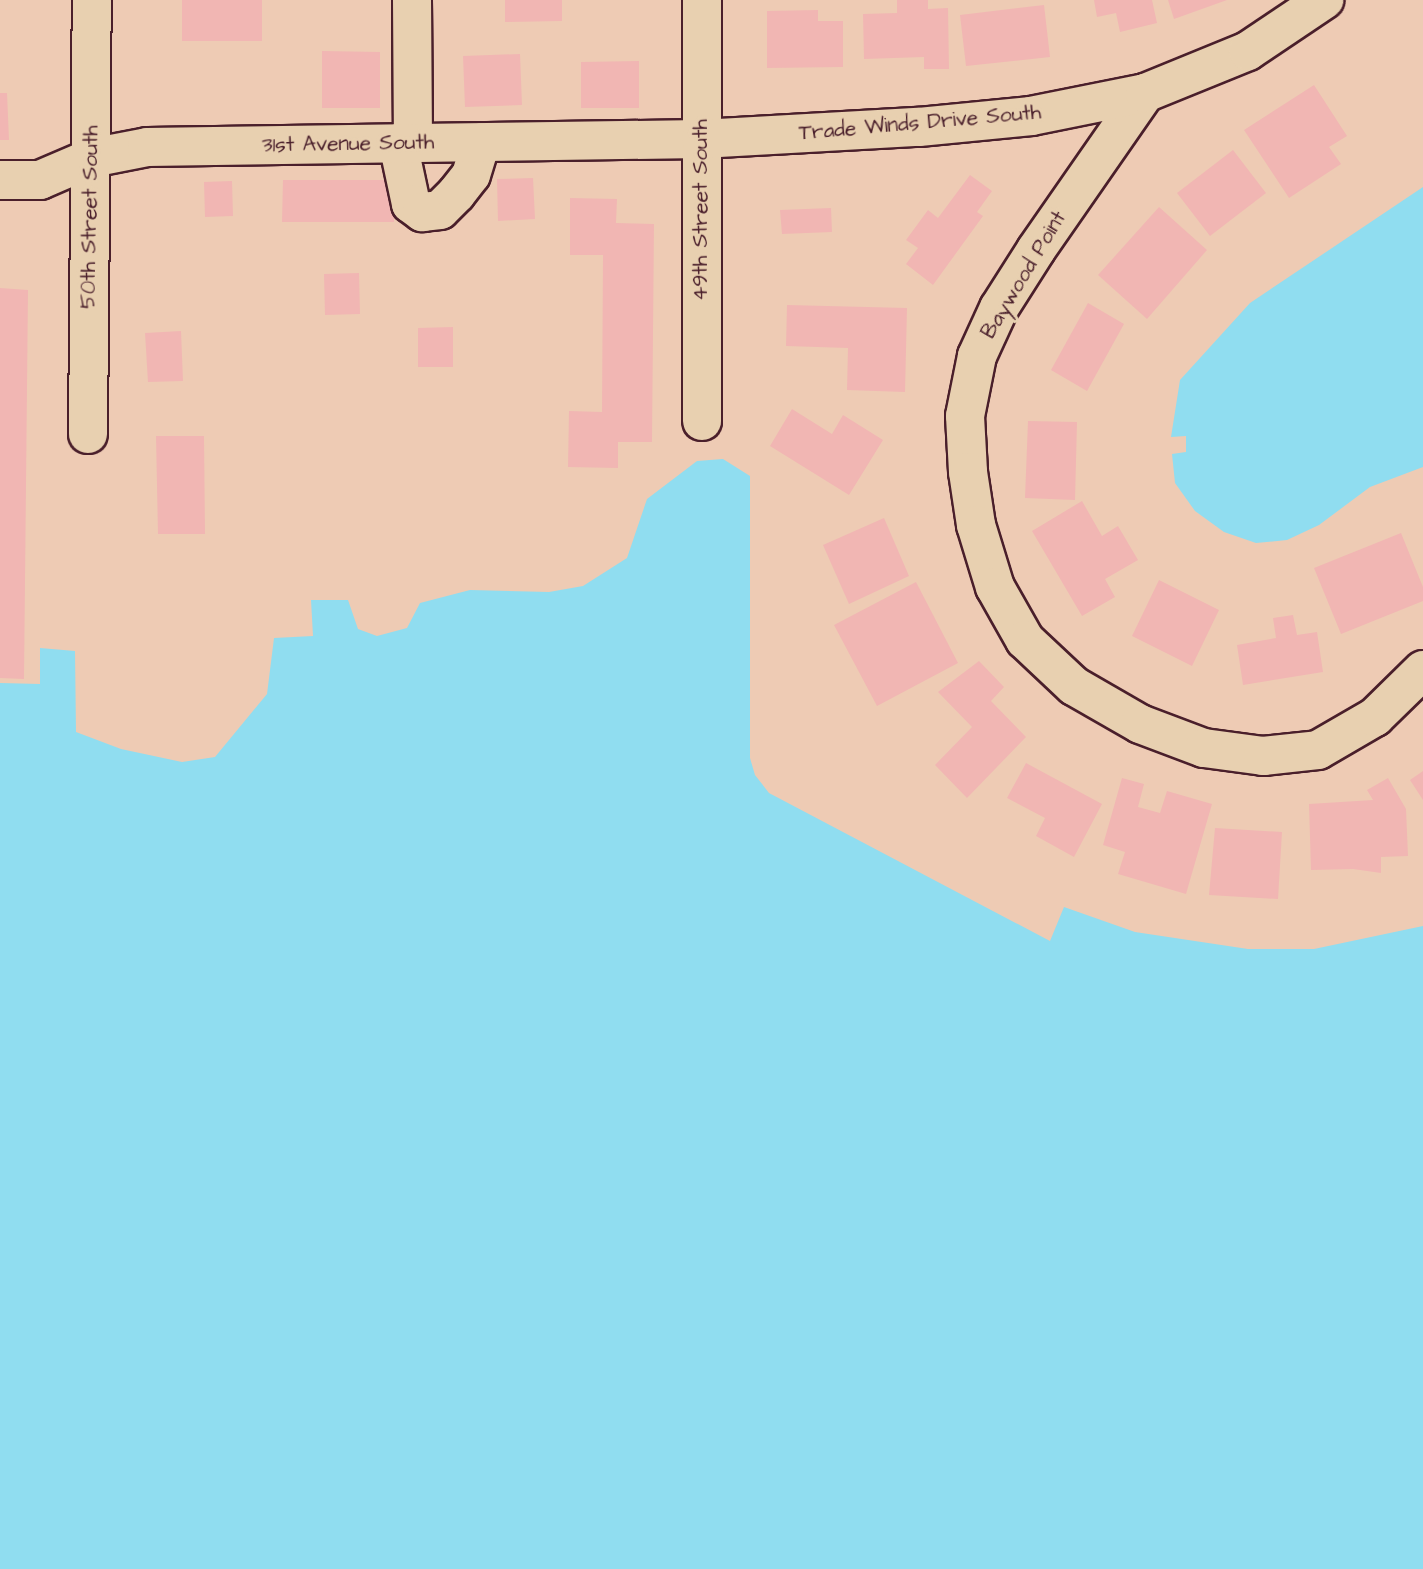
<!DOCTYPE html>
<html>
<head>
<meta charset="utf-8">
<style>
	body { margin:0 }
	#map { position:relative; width:1423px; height:1569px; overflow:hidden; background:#eecbb4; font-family:"Architects Daughter",sans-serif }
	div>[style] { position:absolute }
	.water>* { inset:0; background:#90ddf0 }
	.building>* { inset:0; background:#f1b6b3 }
	.roads { filter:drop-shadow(2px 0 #4a1f2b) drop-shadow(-2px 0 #4a1f2b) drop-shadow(0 2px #4a1f2b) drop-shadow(0 -2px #4a1f2b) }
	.minor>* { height:38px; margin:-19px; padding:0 19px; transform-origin:19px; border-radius:19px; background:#e8d0b0 }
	span { translate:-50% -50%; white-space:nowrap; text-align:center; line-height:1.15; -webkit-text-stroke:6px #e8d0b0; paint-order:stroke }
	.street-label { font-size:21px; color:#4a1f2b }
</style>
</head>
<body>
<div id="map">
	<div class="water">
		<i style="clip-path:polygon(1423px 187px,1423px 467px,1370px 487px,1319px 525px,1287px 540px,1256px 543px,1224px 532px,1195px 511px,1175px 483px,1172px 454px,1186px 452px,1186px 436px,1171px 437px,1180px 380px,1250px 303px)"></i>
		<i style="clip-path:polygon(723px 459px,750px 476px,750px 758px,755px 775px,769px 793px,1050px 941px,1064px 907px,1135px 932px,1248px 949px,1314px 949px,1423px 926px,1423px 1569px,0 1569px,0 683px,40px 684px,40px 648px,75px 651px,76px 732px,121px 749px,182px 762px,215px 757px,267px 694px,274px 638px,313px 636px,311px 600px,348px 600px,358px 629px,377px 636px,407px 628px,420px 603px,470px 590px,549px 592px,583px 586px,627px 558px,647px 499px,697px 461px)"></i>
	</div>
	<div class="building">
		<i style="clip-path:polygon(182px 0,262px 0,262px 41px,182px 41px)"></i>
		<i style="clip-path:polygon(505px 0,562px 0,562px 21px,505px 22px)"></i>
		<i style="clip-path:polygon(897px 0,928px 0,928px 9px,948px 8px,949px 69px,924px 69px,924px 57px,864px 59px,863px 14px,897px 13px)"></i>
		<i style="clip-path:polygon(1094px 0,1152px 0,1157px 23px,1120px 32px,1116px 13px,1097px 17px)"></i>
		<i style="clip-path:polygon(1168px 0,1227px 0,1174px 19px)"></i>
		<i style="clip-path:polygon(1044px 5px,1050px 57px,966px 66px,960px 15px)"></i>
		<i style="clip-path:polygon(818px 10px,818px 21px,843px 21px,843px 67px,767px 68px,767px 11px)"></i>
		<i style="clip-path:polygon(322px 51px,380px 52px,380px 108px,322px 108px)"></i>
		<i style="clip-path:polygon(520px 54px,522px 105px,465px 107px,463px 56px)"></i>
		<i style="clip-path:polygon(639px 61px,639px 108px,581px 108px,581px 62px)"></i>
		<i style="clip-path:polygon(1314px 85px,1347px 136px,1329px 147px,1341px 164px,1289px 198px,1244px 130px)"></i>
		<i style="clip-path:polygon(0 93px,7px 93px,9px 140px,0 140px)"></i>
		<i style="clip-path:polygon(1233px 150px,1266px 193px,1210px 236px,1177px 193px)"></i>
		<i style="clip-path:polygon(970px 175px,992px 191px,977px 212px,983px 216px,933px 285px,906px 264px,918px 248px,906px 240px,928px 210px,938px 218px)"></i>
		<i style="clip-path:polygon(533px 178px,535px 219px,498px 221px,497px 179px)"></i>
		<i style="clip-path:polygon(283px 180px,394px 180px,394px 222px,282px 222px)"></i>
		<i style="clip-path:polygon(232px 181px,233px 216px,205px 217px,204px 182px)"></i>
		<i style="clip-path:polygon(570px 198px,617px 199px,616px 223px,654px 224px,652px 442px,618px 442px,618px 468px,568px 467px,569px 411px,602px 412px,603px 255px,570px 255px)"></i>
		<i style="clip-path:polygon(1159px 207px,1207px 250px,1147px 319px,1098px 275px)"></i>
		<i style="clip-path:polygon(831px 208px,832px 232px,782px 234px,780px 210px)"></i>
		<i style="clip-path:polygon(359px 273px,360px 314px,325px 315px,324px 274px)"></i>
		<i style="clip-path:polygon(0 288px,28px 290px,24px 679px,0 678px)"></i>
		<i style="clip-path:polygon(1088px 303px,1124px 324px,1087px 391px,1051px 370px)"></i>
		<i style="clip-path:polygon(787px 305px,907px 308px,905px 392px,847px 390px,848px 348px,786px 346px)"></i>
		<i style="clip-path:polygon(453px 327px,453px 367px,418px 367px,418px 328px)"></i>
		<i style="clip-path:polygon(181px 331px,183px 381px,148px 382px,145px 333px)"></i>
		<i style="clip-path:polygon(792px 409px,832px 434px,843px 415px,883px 440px,849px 495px,770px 446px)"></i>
		<i style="clip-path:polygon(1028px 421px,1077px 422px,1075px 500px,1025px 498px)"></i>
		<i style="clip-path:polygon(156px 436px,204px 436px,205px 534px,158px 534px)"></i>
		<i style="clip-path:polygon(1082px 501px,1102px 536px,1118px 526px,1138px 560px,1105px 579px,1115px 597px,1082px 616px,1032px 531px)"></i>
		<i style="clip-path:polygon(884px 518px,909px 576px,849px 604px,823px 545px)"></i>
		<i style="clip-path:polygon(1401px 533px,1423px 587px,1423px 601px,1341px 634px,1314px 568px)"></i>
		<i style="clip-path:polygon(1159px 580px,1219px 610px,1192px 666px,1132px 636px)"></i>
		<i style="clip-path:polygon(916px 582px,958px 663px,877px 706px,834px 625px)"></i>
		<i style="clip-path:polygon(1293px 615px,1297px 635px,1317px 632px,1323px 672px,1243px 685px,1237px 645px,1276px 638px,1273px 618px)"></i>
		<i style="clip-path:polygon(979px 661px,1004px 687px,991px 701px,1026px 737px,967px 798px,935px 765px,972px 727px,938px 692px)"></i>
		<i style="clip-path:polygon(1026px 763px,1102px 804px,1074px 857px,1036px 836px,1045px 818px,1007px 798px)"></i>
		<i style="clip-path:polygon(1423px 771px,1423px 800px,1410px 780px)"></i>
		<i style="clip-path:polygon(1122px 778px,1144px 784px,1138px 807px,1160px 813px,1167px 791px,1212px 804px,1186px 894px,1118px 874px,1125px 852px,1103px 845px)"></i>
		<i style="clip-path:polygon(1388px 778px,1406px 809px,1408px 856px,1381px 857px,1381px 873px,1353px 869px,1311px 870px,1309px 804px,1373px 800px,1367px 790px)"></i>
		<i style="clip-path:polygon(1215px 828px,1282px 832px,1278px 899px,1209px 895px)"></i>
	</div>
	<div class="roads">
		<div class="minor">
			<i style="left:412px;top:0;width:143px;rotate:89.6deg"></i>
			<i style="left:702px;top:0;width:421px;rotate:90deg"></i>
			<i style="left:1145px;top:93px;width:191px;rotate:124.8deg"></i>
			<i style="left:1036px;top:250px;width:69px;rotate:122.5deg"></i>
			<i style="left:999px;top:308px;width:53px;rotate:114.6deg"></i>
			<i style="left:977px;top:356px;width:61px;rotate:101.3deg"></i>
			<i style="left:965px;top:416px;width:56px;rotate:86.9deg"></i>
			<i style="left:968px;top:472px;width:54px;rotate:81.4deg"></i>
			<i style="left:976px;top:525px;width:65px;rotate:73deg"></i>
			<i style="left:995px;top:587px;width:61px;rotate:60.5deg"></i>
			<i style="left:1025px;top:640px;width:67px;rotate:43.2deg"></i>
			<i style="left:1074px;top:686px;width:76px;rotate:29.9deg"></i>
			<i style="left:1140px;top:724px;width:68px;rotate:20.6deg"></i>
			<i style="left:1204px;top:748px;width:60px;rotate:7.7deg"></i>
			<i style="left:1263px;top:756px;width:55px;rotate:-6.2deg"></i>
			<i style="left:1318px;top:750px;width:66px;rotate:-30.1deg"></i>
			<i style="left:1375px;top:717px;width:67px;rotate:-44.4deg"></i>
			<i style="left:398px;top:143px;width:62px;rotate:78deg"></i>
			<i style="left:411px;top:204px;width:14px;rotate:36deg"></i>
			<i style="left:422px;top:212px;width:18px;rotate:-6deg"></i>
			<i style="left:440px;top:210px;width:23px;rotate:-45deg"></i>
			<i style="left:456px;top:194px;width:24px;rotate:-52deg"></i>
			<i style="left:471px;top:175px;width:34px;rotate:-73deg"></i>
			<i style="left:0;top:180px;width:40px"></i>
			<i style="left:40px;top:180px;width:56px;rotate:-23.3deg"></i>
			<i style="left:91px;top:158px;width:57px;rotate:-11.1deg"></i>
			<i style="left:147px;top:147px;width:554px;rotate:-0.83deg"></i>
			<i style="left:701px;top:139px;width:218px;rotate:-3.2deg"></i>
			<i style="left:919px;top:127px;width:113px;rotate:-5.6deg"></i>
			<i style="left:1031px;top:116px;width:116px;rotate:-11.4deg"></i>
			<i style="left:1145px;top:93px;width:111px;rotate:-22.2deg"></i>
			<i style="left:1248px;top:51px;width:92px;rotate:-33.9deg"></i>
			<i style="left:88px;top:434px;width:434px;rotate:-89.5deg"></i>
		</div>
	</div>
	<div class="street-label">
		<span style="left:920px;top:123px;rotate:-5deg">Trade Winds Drive South</span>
		<span style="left:348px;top:144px;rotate:-1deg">31st Avenue South</span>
		<span style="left:701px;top:210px;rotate:-90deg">49th Street South</span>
		<span style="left:90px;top:217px;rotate:-89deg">50th Street South</span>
		<span style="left:1024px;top:275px;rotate:-59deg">Baywood Point</span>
	</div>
</div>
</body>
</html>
